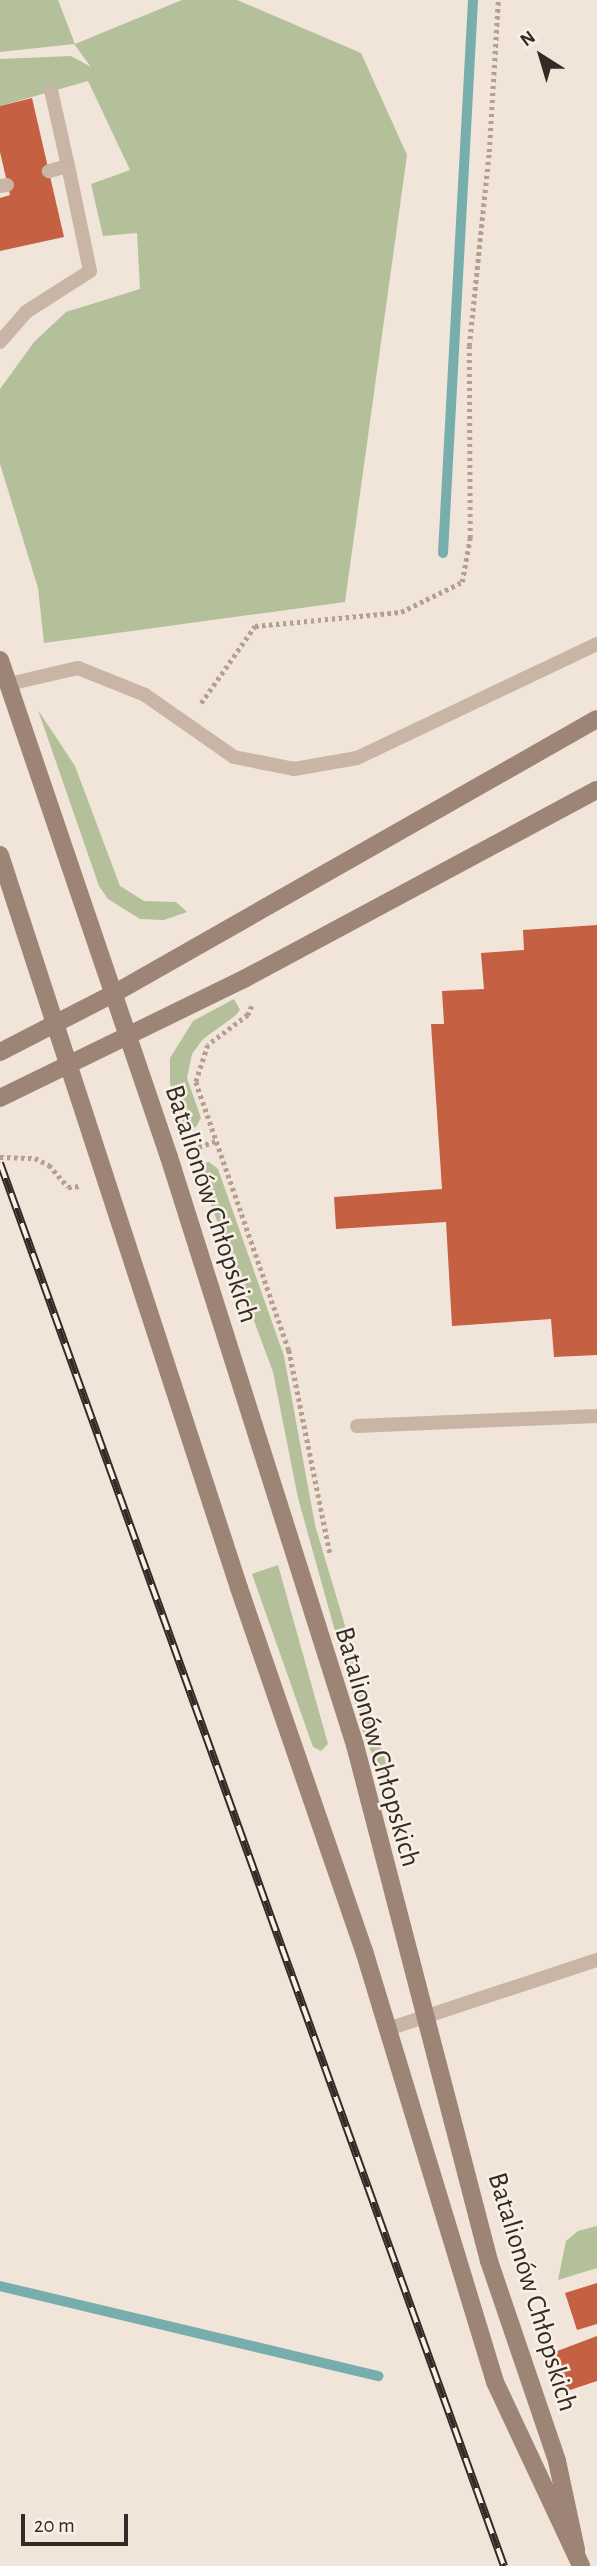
<!DOCTYPE html>
<html>
<head>
<meta charset="utf-8">
<style>
	body { margin:0 }
	#map { position:relative; width:597px; height:2566px; overflow:hidden; background:#f1e5d9; font-family:"Alegreya Sans",sans-serif }
	div>[style] { position:absolute }
	.green>* { inset:0; background:#b3c099 }
	.stream>* { height:10px; margin:-5px; padding:0 5px; transform-origin:5px; border-radius:5px; background:#78adae }
	.building>* { inset:0; background:#c66042 }
	.path>* { height:4.5px; margin-top:-2.25px; transform-origin:0; background:repeating-linear-gradient(90deg,#b59f8f 0 3.5px,transparent 0 7px) }
	.lane>* { height:14px; margin:-7px; padding:0 7px; transform-origin:7px; border-radius:7px; background:#c9b5a5 }
	.secondary>* { height:18px; margin:-9px; padding:0 9px; transform-origin:9px; border-radius:9px; background:#9d8477 }
	.rail>* { height:8px; margin-top:-4px; transform-origin:0; background:repeating-linear-gradient(90deg,#f9f0e5 0 16px,#352b26 0 32px); box-sizing:border-box; border-block:2px solid #352b26 }
	span { translate:-50% -50%; white-space:nowrap; text-align:center; line-height:1.15; -webkit-text-stroke:5px #f9f0e5; paint-order:stroke }
	.street-label { font-size:28px; color:#352b26 }
	.north { position:absolute; left:506px; top:21px; width:70px; height:70px; -webkit-text-stroke:5px #f9f0e5; paint-order:stroke; rotate:323deg; font-size:19px; font-weight:700; line-height:28px; text-align:center; color:#352b26 }
	.north::after { content:''; display:block; margin:auto; width:24px; height:32px; background:#352b26; clip-path:polygon(50% 0,100% 100%,50% 72%,0 100%) }
	.scale { position:absolute; left:21px; top:2514px; width:107px; height:32px; box-sizing:border-box; border:4px solid #352b26; border-top:0; padding-left:9px; font-size:21px; line-height:24px; white-space:nowrap; color:#352b26; -webkit-text-stroke:5px #f9f0e5; paint-order:stroke }
</style>
</head>
<body>
<div id="map">
	<div class="green">
		<i style="clip-path:polygon(0 0,58px 0,75px 44px,182px 0,237px 0,361px 53px,407px 155px,345px 602px,44px 643px,38px 588px,0 464px,0 389px,34px 342px,66px 312px,140px 289px,137px 233px,103px 236px,91px 184px,130px 170px,88px 81px,0 106px,0 59px,71px 56px,91px 67px,74px 44px,0 52px)"></i>
		<i style="clip-path:polygon(38px 710px,75px 766px,120px 886px,144px 901px,176px 902px,187px 912px,164px 920px,140px 919px,108px 899px,99px 886px)"></i>
		<i style="clip-path:polygon(234px 999px,240px 1010px,235px 1016px,203px 1039px,192px 1054px,187px 1078px,201px 1118px,196px 1127px,185px 1130px,170px 1083px,170px 1058px,193px 1021px)"></i>
		<i style="clip-path:polygon(209px 1162px,218px 1169px,284px 1356px,315px 1525px,400px 1810px,365px 1739px,298px 1498px,273px 1372px,210px 1202px,204px 1182px,207px 1176px,198px 1164px)"></i>
		<i style="clip-path:polygon(278px 1565px,328px 1744px,321px 1751px,313px 1747px,252px 1574px)"></i>
		<i style="clip-path:polygon(597px 2226px,597px 2268px,558px 2280px,566px 2241px,578px 2231px)"></i>
	</div>
	<div class="stream">
		<i style="left:443px;top:553px;width:554px;rotate:-86.89deg"></i>
		<i style="left:0;top:2286px;width:389px;rotate:13.4deg"></i>
	</div>
	<div class="building">
		<i style="clip-path:polygon(32px 98px,64px 237px,0 251px,0 198px,10px 195px,0 152px,0 106px)"></i>
		<i style="clip-path:polygon(597px 925px,597px 1355px,554px 1357px,551px 1319px,452px 1326px,446px 1222px,336px 1229px,334px 1197px,442px 1189px,431px 1024px,444px 1024px,442px 991px,484px 989px,481px 953px,524px 950px,523px 930px)"></i>
		<i style="clip-path:polygon(597px 2283px,597px 2324px,577px 2330px,565px 2293px)"></i>
		<i style="clip-path:polygon(597px 2336px,597px 2381px,567px 2391px,552px 2353px)"></i>
	</div>
	<div class="path">
		<i style="left:201px;top:703px;width:94px;rotate:-55deg"></i>
		<i style="left:255px;top:626px;width:147px;rotate:-5.5deg"></i>
		<i style="left:401px;top:612px;width:68px;rotate:-26.2deg"></i>
		<i style="left:462px;top:582px;width:45px;rotate:-79.7deg"></i>
		<i style="left:470px;top:538px;width:192px;rotate:-90.3deg"></i>
		<i style="left:469px;top:346px;width:195px;rotate:-84.1deg"></i>
		<i style="left:489px;top:152px;width:152px;rotate:-86.6deg"></i>
		<i style="left:252px;top:1006px;width:10px;rotate:114deg"></i>
		<i style="left:248px;top:1015px;width:50px;rotate:143.1deg"></i>
		<i style="left:208px;top:1045px;width:39px;rotate:108deg"></i>
		<i style="left:196px;top:1082px;width:284px;rotate:70.9deg"></i>
		<i style="left:289px;top:1350px;width:207px;rotate:78.6deg"></i>
		<i style="left:192px;top:1149px;width:26px;rotate:-18deg"></i>
		<i style="left:0;top:1157px;width:35px;rotate:2deg"></i>
		<i style="left:35px;top:1158px;width:16px;rotate:27deg"></i>
		<i style="left:49px;top:1165px;width:29px;rotate:49deg"></i>
		<i style="left:68px;top:1187px;width:13px;rotate:-4deg"></i>
	</div>
	<div class="lane">
		<i style="left:51px;top:90px;width:78px;rotate:77.4deg"></i>
		<i style="left:0;top:186px;width:7px;rotate:-8deg"></i>
		<i style="left:0;top:342px;width:40px;rotate:-49deg"></i>
		<i style="left:26px;top:312px;width:76px;rotate:-32.6deg"></i>
		<i style="left:90px;top:271px;width:107px;rotate:-101.8deg"></i>
		<i style="left:68px;top:166px;width:20px;rotate:165deg"></i>
		<i style="left:9px;top:684px;width:71px;rotate:-13.1deg"></i>
		<i style="left:78px;top:668px;width:72px;rotate:21.9deg"></i>
		<i style="left:145px;top:695px;width:108px;rotate:34.9deg"></i>
		<i style="left:234px;top:757px;width:61px;rotate:11.3deg"></i>
		<i style="left:294px;top:769px;width:64px;rotate:-9.9deg"></i>
		<i style="left:357px;top:758px;width:266px;rotate:-25.4deg"></i>
		<i style="left:357px;top:1426px;width:240px;rotate:-2.4deg"></i>
		<i style="left:388px;top:2029px;width:220px;rotate:-18.3deg"></i>
	</div>
	<div class="secondary">
		<i style="left:0;top:660px;width:525px;rotate:71.22deg"></i>
		<i style="left:169px;top:1157px;width:617px;rotate:72.45deg"></i>
		<i style="left:355px;top:1745px;width:533px;rotate:75.44deg"></i>
		<i style="left:489px;top:2261px;width:211px;rotate:71.2deg"></i>
		<i style="left:557px;top:2461px;width:91px;rotate:77.9deg"></i>
		<i style="left:0;top:855px;width:771px;rotate:71.94deg"></i>
		<i style="left:239px;top:1588px;width:387px;rotate:71deg"></i>
		<i style="left:365px;top:1954px;width:447px;rotate:73.1deg"></i>
		<i style="left:495px;top:2382px;width:203px;rotate:64.9deg"></i>
		<i style="left:0;top:1052px;width:129px;rotate:-27.2deg"></i>
		<i style="left:115px;top:993px;width:554px;rotate:-29.62deg"></i>
		<i style="left:0;top:1098px;width:271px;rotate:-26deg"></i>
		<i style="left:244px;top:979px;width:400px;rotate:-28.2deg"></i>
	</div>
	<div class="rail">
		<i style="left:0;top:1163px;width:1491px;rotate:70.24deg"></i>
	</div>
	<div class="street-label">
		<span style="left:211px;top:1204px;rotate:72deg">Batalionów Chłopskich</span>
		<span style="left:377px;top:1747px;rotate:74deg">Batalionów Chłopskich</span>
		<span style="left:532px;top:2292px;rotate:73deg">Batalionów Chłopskich</span>
	</div>
	<div class="north">N</div>
	<div class="scale">20 m</div>
</div>
</body>
</html>
